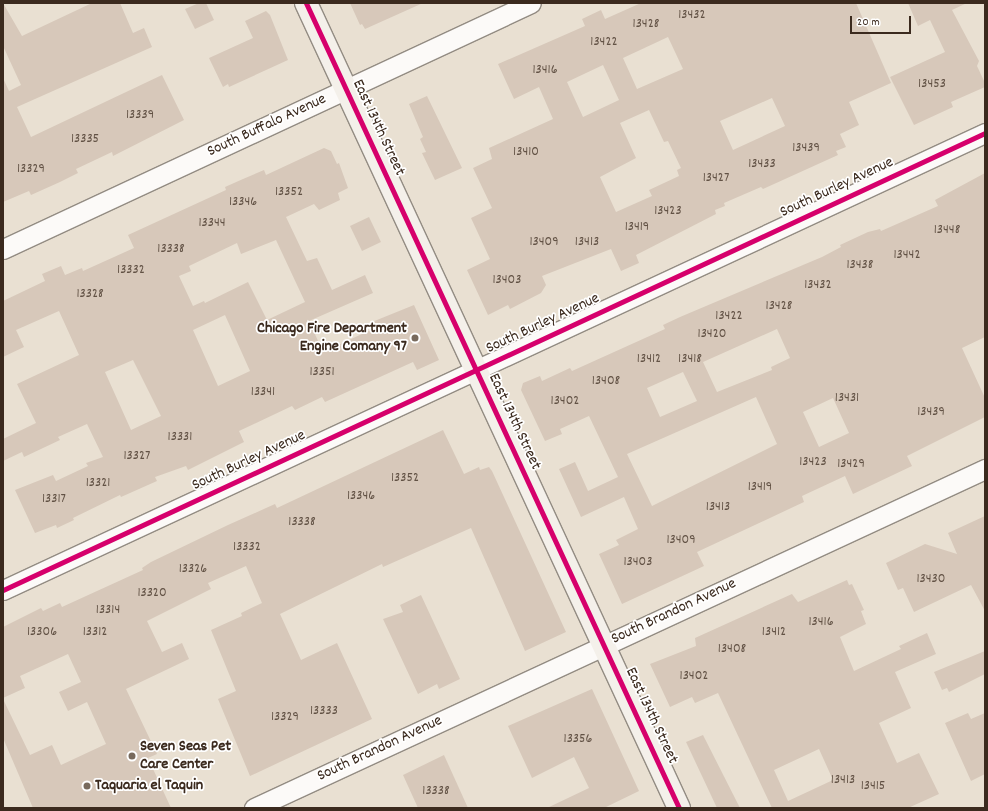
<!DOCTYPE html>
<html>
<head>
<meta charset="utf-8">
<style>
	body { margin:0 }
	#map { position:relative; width:988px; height:811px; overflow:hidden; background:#e9e0d2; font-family:Dekko,sans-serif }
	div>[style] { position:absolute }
	.building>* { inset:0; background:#d7c8ba }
	.roads { filter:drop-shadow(1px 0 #938c83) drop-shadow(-1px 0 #938c83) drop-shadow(0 1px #938c83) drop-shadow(0 -1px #938c83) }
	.street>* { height:19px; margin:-9.5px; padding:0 9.5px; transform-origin:9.5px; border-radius:9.5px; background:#fcfaf8 }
	.secondary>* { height:22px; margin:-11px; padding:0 11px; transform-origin:11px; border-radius:11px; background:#f4f0ea }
	.cycleway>* { height:5px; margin:-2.5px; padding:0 2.5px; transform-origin:2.5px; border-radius:2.5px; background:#d6006c }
	.dots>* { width:11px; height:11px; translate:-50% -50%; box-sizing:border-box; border:2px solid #fff; border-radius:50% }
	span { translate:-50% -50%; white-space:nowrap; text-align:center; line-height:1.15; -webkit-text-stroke:3.5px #fff; paint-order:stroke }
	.number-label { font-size:14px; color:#625245 }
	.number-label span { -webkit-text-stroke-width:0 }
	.street-label { font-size:16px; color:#3b2a1e }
	.poi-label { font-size:16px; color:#3b2a1e; font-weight:700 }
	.right { translate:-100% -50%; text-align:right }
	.left { translate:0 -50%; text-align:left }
	.frame { position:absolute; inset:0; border:4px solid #3b2a1e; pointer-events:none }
	.scale { position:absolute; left:850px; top:16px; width:61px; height:18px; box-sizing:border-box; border:2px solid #3b2a1e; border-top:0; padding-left:5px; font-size:12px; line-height:14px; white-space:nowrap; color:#3b2a1e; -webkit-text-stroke:3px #fff; paint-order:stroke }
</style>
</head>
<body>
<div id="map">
	<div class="building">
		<i style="clip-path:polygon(3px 3px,22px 36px,92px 3px,120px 3px,133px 33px,144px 28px,152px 47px,17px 107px,31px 137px,162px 75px,184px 120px,113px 156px,112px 152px,76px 169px,78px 173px,60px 182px,31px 195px,29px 191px,3px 202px,3px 78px,9px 91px,21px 85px,3px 46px)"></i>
		<i style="clip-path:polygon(199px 3px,206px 3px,214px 20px,195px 29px,185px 9px)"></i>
		<i style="clip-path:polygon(350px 3px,423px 3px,365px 29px,362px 24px,360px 25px)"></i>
		<i style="clip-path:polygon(evenodd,641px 3px,856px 3px,891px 83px,849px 102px,859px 125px,840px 134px,846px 147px,836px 151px,838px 155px,763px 189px,761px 187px,724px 203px,725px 206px,715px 210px,716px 214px,636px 255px,639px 263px,621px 271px,611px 249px,542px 276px,546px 285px,541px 293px,510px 309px,508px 305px,488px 315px,467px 270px,490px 259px,471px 218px,492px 208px,473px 168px,492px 159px,489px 148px,553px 119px,539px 87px,514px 99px,498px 64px,585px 26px,582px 19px,601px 10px,605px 19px,641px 3px,668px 37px,683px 69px,637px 89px,623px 58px,668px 37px,641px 3px,603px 65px,619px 100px,583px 117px,567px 82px,603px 65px,641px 3px,772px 98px,785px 126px,733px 150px,720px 121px,772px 98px,641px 3px,649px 110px,664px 142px,668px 141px,681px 168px,677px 170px,679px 176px,649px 190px,652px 196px,616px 212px,600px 177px,636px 158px,620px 123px,649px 110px)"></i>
		<i style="clip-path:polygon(908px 3px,967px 3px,952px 10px,979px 61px,977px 66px,985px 83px,985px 87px,951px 102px,953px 107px,914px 125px,890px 77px,945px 52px,930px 20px,918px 26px)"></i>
		<i style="clip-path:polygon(266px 11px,270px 15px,288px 60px,229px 87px,228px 84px,223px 87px,209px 58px,253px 38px,245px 21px)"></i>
		<i style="clip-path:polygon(427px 96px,462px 168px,435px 180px,422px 153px,426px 152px,420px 139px,423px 137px,409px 104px)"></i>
		<i style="clip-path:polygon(evenodd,324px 148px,331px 151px,337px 164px,339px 163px,348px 188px,338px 193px,340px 200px,319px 210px,314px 204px,286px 217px,307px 261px,317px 258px,332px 290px,365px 275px,373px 293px,309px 321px,323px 352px,375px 328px,372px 322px,414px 305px,439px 360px,417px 370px,413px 362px,325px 402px,322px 397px,295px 410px,292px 406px,239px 431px,244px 442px,188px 470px,186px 466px,155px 477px,157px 481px,121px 497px,120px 495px,73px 518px,74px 520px,57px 528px,56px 525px,35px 533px,15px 490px,53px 475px,56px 481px,88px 466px,86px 463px,103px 457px,87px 424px,58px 437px,60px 440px,24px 457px,22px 452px,3px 461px,3px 439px,36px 423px,17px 384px,79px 355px,59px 311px,16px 330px,24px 347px,3px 357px,3px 301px,45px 281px,42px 274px,61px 266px,65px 275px,82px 268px,83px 271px,134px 248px,128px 235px,226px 190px,225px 187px,243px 179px,264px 170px,266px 175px,324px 148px,276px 240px,305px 302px,267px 320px,248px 282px,205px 303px,204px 301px,193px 306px,179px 276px,191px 271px,189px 266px,237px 243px,241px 254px,276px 240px,324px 148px,225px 315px,250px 371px,218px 386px,193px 330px,225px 315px,324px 148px,133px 360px,161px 416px,131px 430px,105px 372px,133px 360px)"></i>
		<i style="clip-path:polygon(evenodd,985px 173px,985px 337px,962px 348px,985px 398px,985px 417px,907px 456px,912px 466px,853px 494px,845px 476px,802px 496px,804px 502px,697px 552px,704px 566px,622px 604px,599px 554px,619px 545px,616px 540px,638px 529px,624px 497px,581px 517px,559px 469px,575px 462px,588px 491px,618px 477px,589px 416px,560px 429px,562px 434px,545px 441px,521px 390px,523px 383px,540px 376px,542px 381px,570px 368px,572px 371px,665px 329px,663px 325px,680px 317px,822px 257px,841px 247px,840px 245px,868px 232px,880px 229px,881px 231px,938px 206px,935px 200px,985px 173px,777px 329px,790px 358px,771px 367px,772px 370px,717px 392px,703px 362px,777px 329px,985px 173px,683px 372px,697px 401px,660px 417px,647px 388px,683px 372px,985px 173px,756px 397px,777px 444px,652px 506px,627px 454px,756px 397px,985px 173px,833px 398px,849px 433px,819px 447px,803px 412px,833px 398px)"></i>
		<i style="clip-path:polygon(369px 217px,381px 242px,362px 251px,350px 226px)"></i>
		<i style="clip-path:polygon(443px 430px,464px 474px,479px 467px,480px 470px,489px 467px,492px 471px,566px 632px,525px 651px,471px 528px,383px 567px,382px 564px,280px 614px,301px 660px,337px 643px,372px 719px,250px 776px,218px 699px,236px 691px,211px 630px,242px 616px,241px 613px,262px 603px,246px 566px,208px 583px,211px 589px,147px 621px,162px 652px,182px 643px,189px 659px,126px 689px,157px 754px,148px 758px,171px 808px,33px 808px,3px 738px,3px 699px,30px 755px,52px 745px,61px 765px,106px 744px,87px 702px,68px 711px,59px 692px,81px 682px,68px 654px,20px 676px,25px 688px,3px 698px,3px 627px,41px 608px,43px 611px,60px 603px,62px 607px,143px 570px,142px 568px,151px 562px,228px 525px,275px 504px,277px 508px)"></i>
		<i style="clip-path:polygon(985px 516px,985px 611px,971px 585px,914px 612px,903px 588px,898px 590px,886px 563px,925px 544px,957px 554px,948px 533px)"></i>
		<i style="clip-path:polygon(evenodd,847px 580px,849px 585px,852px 584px,864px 610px,861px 611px,866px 624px,840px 637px,854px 671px,901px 649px,899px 646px,927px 633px,936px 654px,895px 672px,911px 708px,879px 723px,897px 763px,919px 753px,939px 794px,908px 808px,772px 808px,718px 693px,695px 703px,692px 697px,670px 707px,650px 664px,696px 646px,695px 638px,792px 594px,798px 602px,847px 580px,819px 749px,833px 780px,788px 801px,774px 770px,819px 749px)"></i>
		<i style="clip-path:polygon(421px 595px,460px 679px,439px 689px,437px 684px,418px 694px,383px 619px,403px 612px,400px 605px)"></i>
		<i style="clip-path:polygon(985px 651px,985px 674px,949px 692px,947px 688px,942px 690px,934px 672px)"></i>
		<i style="clip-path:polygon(592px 689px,639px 791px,604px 808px,547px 808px,589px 788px,574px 757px,532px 778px,508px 726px)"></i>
		<i style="clip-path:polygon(968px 713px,971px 719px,985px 713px,985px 774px,971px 781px,945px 723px)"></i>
		<i style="clip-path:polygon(703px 735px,740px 808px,717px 808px,686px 742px)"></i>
		<i style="clip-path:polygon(444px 755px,468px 808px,418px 808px,403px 775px)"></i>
	</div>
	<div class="roads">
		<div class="street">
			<i style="left:3px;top:249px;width:582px;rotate:-24.98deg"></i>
			<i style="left:3px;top:590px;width:1083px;rotate:-24.96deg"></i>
			<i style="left:254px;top:808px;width:806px;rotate:-24.88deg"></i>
		</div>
		<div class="secondary">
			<i style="left:306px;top:3px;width:887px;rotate:65.14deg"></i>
		</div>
	</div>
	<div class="cycleway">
		<i style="left:306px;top:3px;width:887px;rotate:65.14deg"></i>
		<i style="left:3px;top:590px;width:1083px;rotate:-24.96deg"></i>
	</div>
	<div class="dots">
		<i style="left:415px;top:338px;background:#786a5d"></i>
		<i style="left:132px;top:756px;background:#786a5d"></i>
		<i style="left:87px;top:786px;background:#786a5d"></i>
	</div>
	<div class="number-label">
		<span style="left:692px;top:15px">13432</span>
		<span style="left:646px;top:24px">13428</span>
		<span style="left:604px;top:42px">13422</span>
		<span style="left:545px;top:70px">13416</span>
		<span style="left:932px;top:84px">13453</span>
		<span style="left:140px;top:115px">13339</span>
		<span style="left:85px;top:139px">13335</span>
		<span style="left:806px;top:148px">13439</span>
		<span style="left:526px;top:152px">13410</span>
		<span style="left:762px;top:164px">13433</span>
		<span style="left:31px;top:169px">13329</span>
		<span style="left:716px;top:178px">13427</span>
		<span style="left:289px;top:192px">13352</span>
		<span style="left:243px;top:202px">13346</span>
		<span style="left:668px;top:211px">13423</span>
		<span style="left:212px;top:223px">13344</span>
		<span style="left:637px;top:227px">13419</span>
		<span style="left:947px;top:230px">13448</span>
		<span style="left:544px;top:242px">13409</span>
		<span style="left:587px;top:242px">13413</span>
		<span style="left:171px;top:249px">13338</span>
		<span style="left:907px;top:255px">13442</span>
		<span style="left:860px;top:265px">13438</span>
		<span style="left:131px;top:270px">13332</span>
		<span style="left:507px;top:280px">13403</span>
		<span style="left:818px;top:285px">13432</span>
		<span style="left:90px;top:294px">13328</span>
		<span style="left:779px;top:306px">13428</span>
		<span style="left:729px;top:316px">13422</span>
		<span style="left:712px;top:334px">13420</span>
		<span style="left:649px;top:359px">13412</span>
		<span style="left:690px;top:359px">13418</span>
		<span style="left:322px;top:372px">13351</span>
		<span style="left:606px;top:381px">13408</span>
		<span style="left:263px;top:392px">13341</span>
		<span style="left:847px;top:398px">13431</span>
		<span style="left:565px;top:401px">13402</span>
		<span style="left:931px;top:412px">13439</span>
		<span style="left:180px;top:437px">13331</span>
		<span style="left:137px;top:456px">13327</span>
		<span style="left:813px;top:462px">13423</span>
		<span style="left:851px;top:464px">13429</span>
		<span style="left:405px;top:478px">13352</span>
		<span style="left:98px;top:483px">13321</span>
		<span style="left:760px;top:487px">13419</span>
		<span style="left:361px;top:496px">13346</span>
		<span style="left:54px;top:499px">13317</span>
		<span style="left:718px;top:507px">13413</span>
		<span style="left:302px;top:522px">13338</span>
		<span style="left:681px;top:540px">13409</span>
		<span style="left:247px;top:547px">13332</span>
		<span style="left:638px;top:562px">13403</span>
		<span style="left:193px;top:569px">13326</span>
		<span style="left:931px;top:579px">13430</span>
		<span style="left:152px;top:593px">13320</span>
		<span style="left:108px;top:610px">13314</span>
		<span style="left:821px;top:622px">13416</span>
		<span style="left:42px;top:632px">13306</span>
		<span style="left:95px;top:632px">13312</span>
		<span style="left:774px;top:632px">13412</span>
		<span style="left:732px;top:649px">13408</span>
		<span style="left:694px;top:676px">13402</span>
		<span style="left:324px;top:711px">13333</span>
		<span style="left:285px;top:717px">13329</span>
		<span style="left:578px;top:739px">13356</span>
		<span style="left:843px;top:780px">13413</span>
		<span style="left:873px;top:786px">13415</span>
		<span style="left:436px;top:791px">13338</span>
	</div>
	<div class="street-label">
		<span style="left:267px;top:126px;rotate:-25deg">South Buffalo Avenue</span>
		<span style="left:378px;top:128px;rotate:65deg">East 134th Street</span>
		<span style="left:837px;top:188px;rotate:-25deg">South Burley Avenue</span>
		<span style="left:543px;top:324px;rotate:-25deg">South Burley Avenue</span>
		<span style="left:514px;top:422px;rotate:65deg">East 134th Street</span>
		<span style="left:249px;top:461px;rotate:-25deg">South Burley Avenue</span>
		<span style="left:674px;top:612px;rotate:-25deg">South Brandon Avenue</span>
		<span style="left:651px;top:716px;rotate:65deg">East 134th Street</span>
		<span style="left:380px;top:749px;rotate:-25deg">South Brandon Avenue</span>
	</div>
	<div class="poi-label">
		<span class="right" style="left:407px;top:338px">Chicago Fire Department<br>Engine Comany 97</span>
		<span class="left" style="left:140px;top:756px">Seven Seas Pet<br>Care Center</span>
		<span class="left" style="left:95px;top:786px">Taquaria el Taquin</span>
	</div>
	<div class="frame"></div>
	<div class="scale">20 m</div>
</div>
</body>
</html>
